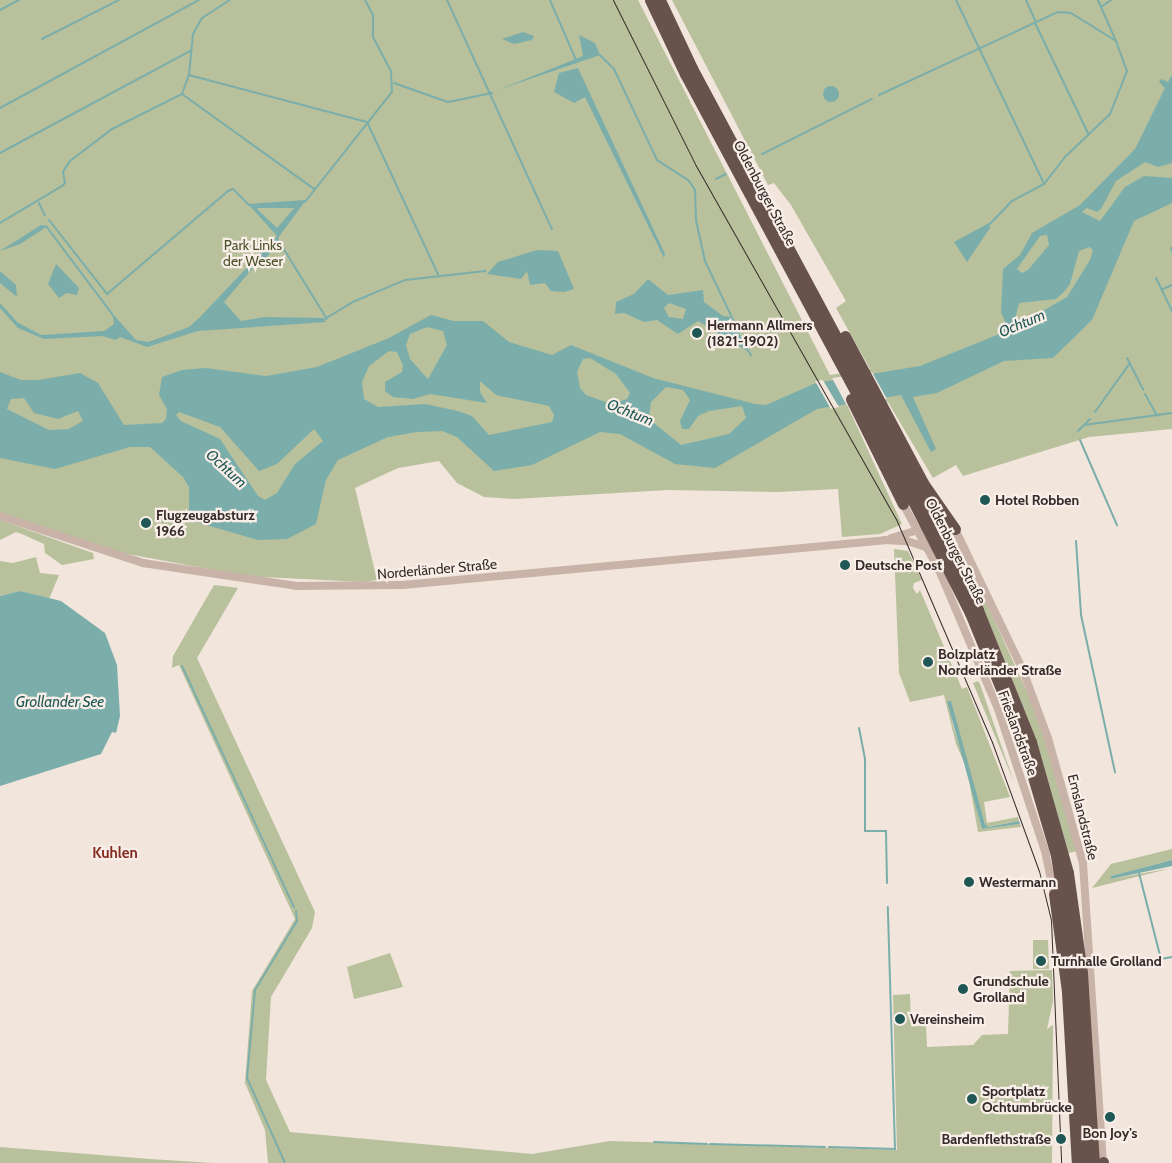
<!DOCTYPE html>
<html>
<head>
<meta charset="utf-8">
<style>
	body { margin:0 }
	#map { position:relative; width:1172px; height:1163px; overflow:hidden; background:#f1e5dc; font-family:Cabin,sans-serif }
	div>[style] { position:absolute }
	.green>* { inset:0; background:#b8c09c }
	.water>* { inset:0; background:#7baeaa }
	.round { border-radius:50% }
	.pier>* { inset:0; background:#f1e5dc }
	.stream>* { height:2px; margin:-1px; padding:0 1px; transform-origin:1px; border-radius:1px; background:#7baeaa }
	.tertiary>* { height:8px; margin:-4px; padding:0 4px; transform-origin:4px; border-radius:4px; background:#c9b3a8 }
	.trunk>* { height:11px; margin:-5.5px; padding:0 5.5px; transform-origin:5.5px; border-radius:5.5px; background:#68524c }
	.tram>* { height:1px; margin:-0.5px; padding:0 0.5px; transform-origin:0.5px; border-radius:0.5px; background:#362b28 }
	.trunk-bridge>* { height:11px; margin:-5.5px; padding:0 5.5px; transform-origin:5.5px; border-radius:5.5px; background:#68524c }
	.dots>* { width:14px; height:14px; translate:-50% -50%; box-sizing:border-box; border:2px solid #f9efe8; border-radius:50% }
	span { translate:-50% -50%; white-space:nowrap; text-align:center; line-height:1.15; -webkit-text-stroke:4.5px #f9efe8; paint-order:stroke }
	.street-label { font-size:14px; color:#362b28 }
	.park-label { font-size:14px; color:#4a542c }
	.poi-label { font-size:14px; color:#362b28; font-weight:700 }
	.left { translate:0 -50%; text-align:left }
	.right { translate:-100% -50%; text-align:right }
	.water-label { font-size:15px; color:#1e5754; font-style:italic }
	.neighbourhood-label { font-size:15px; color:#842e22; font-weight:700 }
</style>
</head>
<body>
<div id="map">
	<div class="green">
		<i style="clip-path:polygon(0 0,638px 0,830px 375px,870px 369px,836px 308px,846px 301px,791px 205px,774px 183px,768px 185px,672px 0,1172px 0,1172px 429px,1089px 437px,963px 476px,956px 465px,933px 478px,888px 402px,848px 407px,902px 524px,880px 534px,842px 537px,838px 489px,778px 492px,668px 490px,514px 499px,484px 497px,457px 483px,439px 461px,398px 468px,355px 488px,377px 580px,363px 582px,246px 576px,101px 549px,0 513px)"></i>
		<i style="clip-path:polygon(0 520px,93px 553px,94px 559px,62px 565px,45px 553px,44px 544px,24px 535px,16px 532px,0 540px)"></i>
		<i style="clip-path:polygon(894px 549px,908px 551px,922px 580px,914px 583px,913px 588px,917px 594px,920px 590px,962px 689px,967px 687px,1010px 797px,984px 802px,987px 823px,1018px 817px,1019px 821px,987px 827px,985px 824px,949px 700px,953px 725px,969px 775px,982px 829px,1020px 824px,1021px 827px,978px 832px,967px 769px,956px 744px,944px 695px,910px 702px,899px 673px)"></i>
		<i style="clip-path:polygon(36px 557px,40px 573px,59px 575px,49px 599px,20px 591px,0 596px,0 561px,13px 563px)"></i>
		<i style="clip-path:polygon(966px 558px,1038px 716px,1078px 851px,1068px 853px,1026px 714px,979px 598px,958px 559px)"></i>
		<i style="clip-path:polygon(214px 585px,238px 588px,197px 658px,315px 912px,312px 928px,271px 997px,266px 1080px,290px 1132px,532px 1154px,610px 1141px,897px 1150px,893px 995px,910px 994px,911px 1026px,926px 1026px,927px 1047px,973px 1045px,982px 1035px,1008px 1034px,1010px 971px,1052px 970px,1053px 1001px,1047px 1029px,1053px 1025px,1052px 1163px,268px 1163px,265px 1130px,245px 1083px,252px 991px,295px 919px,179px 665px,172px 668px,173px 656px)"></i>
		<i style="clip-path:polygon(978px 681px,980px 684px,1014px 782px,973px 683px)"></i>
		<i style="clip-path:polygon(1172px 849px,1172px 860px,1111px 876px,1111px 879px,1172px 868px,1092px 888px,1111px 864px)"></i>
		<i style="clip-path:polygon(1033px 940px,1048px 940px,1049px 969px,1033px 969px)"></i>
		<i style="clip-path:polygon(390px 953px,403px 987px,354px 999px,347px 967px)"></i>
		<i style="clip-path:polygon(0 1147px,150px 1159px,213px 1163px,0 1163px)"></i>
	</div>
	<div class="water">
		<i style="clip-path:polygon(523px 32px,534px 36px,532px 40px,514px 44px,502px 39px)"></i>
		<i style="clip-path:polygon(579px 35px,595px 43px,600px 55px,498px 90px,583px 56px)"></i>
		<i style="clip-path:polygon(578px 68px,665px 254px,664px 258px,585px 97px,574px 103px,554px 92px,559px 73px)"></i>
		<i style="clip-path:polygon(evenodd,1172px 75px,1172px 163px,1158px 167px,1145px 162px,1116px 181px,1101px 209px,1097px 212px,1087px 208px,1082px 212px,1100px 221px,1125px 187px,1144px 176px,1172px 178px,1172px 203px,1134px 221px,1092px 320px,1053px 358px,1004px 361px,937px 393px,913px 397px,936px 449px,931px 452px,901px 395px,817px 409px,715px 468px,675px 464px,620px 434px,600px 432px,532px 465px,494px 471px,457px 437px,442px 431px,417px 432px,388px 437px,338px 460px,326px 480px,316px 524px,287px 539px,258px 540px,196px 522px,189px 511px,189px 487px,183px 477px,150px 447px,130px 447px,55px 469px,0 458px,0 372px,21px 380px,38px 380px,80px 373px,98px 383px,124px 425px,162px 423px,166px 419px,167px 409px,159px 395px,162px 377px,182px 370px,206px 368px,266px 376px,317px 367px,389px 338px,431px 315px,454px 321px,483px 321px,509px 342px,552px 355px,571px 345px,653px 378px,755px 404px,766px 405px,816px 383px,920px 366px,997px 335px,1006px 324px,1001px 312px,1003px 269px,1020px 255px,1032px 233px,1080px 205px,1135px 149px,1165px 88px,1159px 82px,1161px 79px,1168px 82px,1172px 75px,1047px 235px,1049px 245px,1028px 270px,1022px 273px,1017px 269px,1040px 236px,1047px 235px,1172px 75px,1089px 247px,1093px 250px,1090px 260px,1067px 297px,1027px 320px,1015px 319px,1019px 303px,1056px 299px,1064px 292px,1070px 284px,1079px 251px,1089px 247px,1172px 75px,427px 327px,443px 331px,447px 345px,428px 379px,410px 359px,406px 345px,410px 334px,427px 327px,1172px 75px,389px 351px,397px 352px,403px 365px,402px 372px,385px 382px,385px 391px,393px 397px,413px 399px,430px 394px,487px 403px,480px 392px,480px 381px,496px 395px,549px 406px,554px 415px,552px 422px,489px 435px,472px 416px,458px 411px,425px 404px,378px 407px,364px 399px,362px 382px,369px 366px,389px 351px,1172px 75px,590px 358px,616px 374px,630px 393px,627px 399px,611px 404px,586px 395px,580px 388px,577px 372px,583px 359px,590px 358px,1172px 75px,666px 387px,683px 390px,690px 400px,680px 421px,682px 429px,689px 429px,698px 416px,709px 411px,742px 406px,746px 418px,729px 434px,681px 445px,649px 419px,651px 402px,666px 387px,1172px 75px,24px 398px,34px 413px,58px 419px,78px 411px,83px 421px,69px 429px,49px 430px,7px 409px,11px 399px,24px 398px,1172px 75px,179px 412px,220px 427px,259px 471px,277px 464px,314px 429px,323px 441px,295px 464px,277px 493px,265px 500px,258px 496px,220px 439px,181px 421px,176px 415px,179px 412px)"></i>
		<i class="round" style="left:823px;top:86px;width:16px;height:16px"></i>
		<i style="clip-path:polygon(evenodd,306px 200px,278px 238px,281px 243px,277px 241px,268px 256px,259px 261px,224px 302px,241px 321px,265px 317px,323px 318px,326px 322px,198px 331px,147px 347px,120px 337px,115px 340px,103px 336px,44px 339px,18px 328px,0 308px,0 303px,17px 322px,41px 335px,104px 331px,114px 324px,112px 313px,136px 340px,148px 342px,165px 336px,189px 327px,200px 317px,277px 236px,248px 204px,306px 200px,294px 208px,277px 228px,257px 209px,258px 208px,294px 208px)"></i>
		<i style="clip-path:polygon(989px 223px,990px 228px,967px 262px,954px 242px)"></i>
		<i style="clip-path:polygon(41px 225px,48px 226px,20px 244px,0 251px)"></i>
		<i style="clip-path:polygon(537px 250px,558px 251px,574px 289px,564px 292px,551px 291px,545px 283px,530px 285px,527px 271px,521px 279px,487px 274px,498px 262px)"></i>
		<i style="clip-path:polygon(56px 264px,79px 288px,77px 295px,67px 293px,59px 298px,48px 284px)"></i>
		<i style="clip-path:polygon(0 271px,16px 285px,17px 297px,0 283px)"></i>
		<i style="clip-path:polygon(evenodd,648px 279px,668px 295px,703px 290px,704px 302px,723px 316px,731px 317px,749px 352px,698px 321px,678px 334px,657px 320px,644px 322px,624px 313px,615px 314px,616px 302px,634px 294px,648px 279px,669px 303px,686px 309px,683px 319px,669px 317px,664px 308px,669px 303px)"></i>
		<i style="clip-path:polygon(20px 591px,61px 601px,105px 633px,117px 665px,120px 716px,116px 733px,112px 732px,101px 754px,0 786px,0 596px)"></i>
		<i style="clip-path:polygon(947px 701px,951px 701px,985px 824px,988px 827px,1019px 821px,1020px 824px,982px 829px)"></i>
		<i style="clip-path:polygon(1172px 860px,1172px 866px,1111px 879px,1111px 876px)"></i>
	</div>
	<div class="pier">
		<i style="clip-path:polygon(872px 372px,887px 399px,847px 406px,832px 378px)"></i>
		<i style="clip-path:polygon(823px 380px,824px 382px,839px 407px,831px 409px,815px 381px)"></i>
	</div>
	<div class="stream">
		<i style="left:447px;top:0;width:252px;rotate:65.4deg"></i>
		<i style="left:550px;top:0;width:65px;rotate:66.6deg"></i>
		<i style="left:956px;top:0;width:204px;rotate:64.4deg"></i>
		<i style="left:1026px;top:0;width:24px;rotate:66deg"></i>
		<i style="left:1098px;top:0;width:43px;rotate:66.4deg"></i>
		<i style="left:1101px;top:7px;width:12px;rotate:-35deg"></i>
		<i style="left:0;top:10px;width:21px;rotate:-28deg"></i>
		<i style="left:1035px;top:23px;width:124px;rotate:64.3deg"></i>
		<i style="left:42px;top:39px;width:86px;rotate:-26.9deg"></i>
		<i style="left:600px;top:55px;width:20px;rotate:45deg"></i>
		<i style="left:614px;top:69px;width:101px;rotate:64.7deg"></i>
		<i style="left:657px;top:160px;width:38px;rotate:33deg"></i>
		<i style="left:689px;top:181px;width:11px;rotate:56deg"></i>
		<i style="left:695px;top:190px;width:30px;rotate:88deg"></i>
		<i style="left:696px;top:220px;width:42px;rotate:77.6deg"></i>
		<i style="left:705px;top:261px;width:70px;rotate:64.5deg"></i>
		<i style="left:189px;top:75px;width:184px;rotate:14.8deg"></i>
		<i style="left:367px;top:122px;width:168px;rotate:65deg"></i>
		<i style="left:394px;top:83px;width:57px;rotate:19.4deg"></i>
		<i style="left:448px;top:102px;width:45px;rotate:-11.6deg"></i>
		<i style="left:182px;top:94px;width:163px;rotate:35.7deg"></i>
		<i style="left:879px;top:95px;width:197px;rotate:-24.9deg"></i>
		<i style="left:1058px;top:12px;width:13px;rotate:4deg"></i>
		<i style="left:1071px;top:13px;width:53px;rotate:31.9deg"></i>
		<i style="left:1116px;top:41px;width:32px;rotate:70deg"></i>
		<i style="left:1127px;top:71px;width:46px;rotate:111.6deg"></i>
		<i style="left:1110px;top:114px;width:62px;rotate:136.3deg"></i>
		<i style="left:1065px;top:157px;width:34px;rotate:128deg"></i>
		<i style="left:1044px;top:184px;width:36px;rotate:152deg"></i>
		<i style="left:1012px;top:201px;width:32px;rotate:134deg"></i>
		<i style="left:0;top:108px;width:226px;rotate:-28.5deg"></i>
		<i style="left:0;top:153px;width:216px;rotate:-28.2deg"></i>
		<i style="left:762px;top:154px;width:123px;rotate:-26.6deg"></i>
		<i style="left:716px;top:179px;width:11px;rotate:-27deg"></i>
		<i style="left:305px;top:202px;width:140px;rotate:-51.7deg"></i>
		<i style="left:392px;top:92px;width:21px;rotate:-93deg"></i>
		<i style="left:391px;top:71px;width:38px;rotate:-118deg"></i>
		<i style="left:373px;top:37px;width:22px;rotate:-90deg"></i>
		<i style="left:373px;top:15px;width:17px;rotate:-118deg"></i>
		<i style="left:39px;top:203px;width:14px;rotate:65deg"></i>
		<i style="left:49px;top:220px;width:94px;rotate:51.9deg"></i>
		<i style="left:107px;top:294px;width:159px;rotate:-40.4deg"></i>
		<i style="left:228px;top:191px;width:5px;rotate:-22deg"></i>
		<i style="left:233px;top:189px;width:23px;rotate:45deg"></i>
		<i style="left:0;top:223px;width:72px;rotate:-30.8deg"></i>
		<i style="left:62px;top:186px;width:4px;rotate:-45deg"></i>
		<i style="left:65px;top:183px;width:11px;rotate:-100deg"></i>
		<i style="left:63px;top:172px;width:13px;rotate:-58deg"></i>
		<i style="left:70px;top:161px;width:53px;rotate:-37.3deg"></i>
		<i style="left:112px;top:129px;width:78px;rotate:-26.6deg"></i>
		<i style="left:182px;top:94px;width:20px;rotate:-70deg"></i>
		<i style="left:189px;top:75px;width:41px;rotate:-84.4deg"></i>
		<i style="left:193px;top:34px;width:18px;rotate:-61deg"></i>
		<i style="left:202px;top:18px;width:33px;rotate:-33deg"></i>
		<i style="left:46px;top:226px;width:110px;rotate:53.1deg"></i>
		<i style="left:280px;top:243px;width:89px;rotate:58.3deg"></i>
		<i style="left:1171px;top:248px;width:3px;rotate:72deg"></i>
		<i style="left:1156px;top:278px;width:37px;rotate:64deg"></i>
		<i style="left:1163px;top:289px;width:10px;rotate:-24deg"></i>
		<i style="left:323px;top:320px;width:37px;rotate:-31deg"></i>
		<i style="left:355px;top:301px;width:54px;rotate:-22.8deg"></i>
		<i style="left:405px;top:280px;width:81px;rotate:-6.3deg"></i>
		<i style="left:745px;top:344px;width:13px;rotate:63deg"></i>
		<i style="left:1127px;top:358px;width:36px;rotate:63deg"></i>
		<i style="left:1145px;top:394px;width:25px;rotate:61deg"></i>
		<i style="left:1095px;top:412px;width:60px;rotate:-54.5deg"></i>
		<i style="left:1084px;top:425px;width:89px;rotate:-7.8deg"></i>
		<i style="left:1078px;top:431px;width:17px;rotate:-45deg"></i>
		<i style="left:1080px;top:440px;width:93px;rotate:66.5deg"></i>
		<i style="left:1076px;top:541px;width:74px;rotate:86.1deg"></i>
		<i style="left:1081px;top:615px;width:161px;rotate:77.8deg"></i>
		<i style="left:182px;top:666px;width:266px;rotate:65.1deg"></i>
		<i style="left:859px;top:728px;width:33px;rotate:79deg"></i>
		<i style="left:865px;top:760px;width:71px;rotate:90deg"></i>
		<i style="left:865px;top:831px;width:21px"></i>
		<i style="left:886px;top:831px;width:52px;rotate:88.9deg"></i>
		<i style="left:1139px;top:873px;width:89px;rotate:75.7deg"></i>
		<i style="left:1161px;top:959px;width:11px;rotate:-10deg"></i>
		<i style="left:654px;top:1142px;width:53px;rotate:2.2deg"></i>
		<i style="left:710px;top:1144px;width:115px;rotate:1.5deg"></i>
		<i style="left:829px;top:1147px;width:66px;rotate:1.7deg"></i>
		<i style="left:895px;top:1149px;width:242px;rotate:-91.7deg"></i>
		<i style="left:285px;top:1163px;width:93px;rotate:-114.1deg"></i>
		<i style="left:247px;top:1078px;width:88px;rotate:-84.8deg"></i>
		<i style="left:255px;top:990px;width:81px;rotate:-58.7deg"></i>
		<i style="left:297px;top:921px;width:10px;rotate:-96deg"></i>
	</div>
	<div class="tertiary">
		<i style="left:903px;top:504px;width:75px;rotate:61.4deg"></i>
		<i style="left:939px;top:570px;width:151px;rotate:67deg"></i>
		<i style="left:998px;top:709px;width:150px;rotate:71.7deg"></i>
		<i style="left:1045px;top:851px;width:44px;rotate:78.2deg"></i>
		<i style="left:0;top:516px;width:151px;rotate:18.2deg"></i>
		<i style="left:143px;top:563px;width:155px;rotate:8.5deg"></i>
		<i style="left:296px;top:586px;width:107px;rotate:-0.5deg"></i>
		<i style="left:403px;top:585px;width:484px;rotate:-5.3deg"></i>
		<i style="left:885px;top:540px;width:22px;rotate:3deg"></i>
		<i style="left:907px;top:541px;width:43px;rotate:17.6deg"></i>
		<i style="left:948px;top:554px;width:17px;rotate:-24deg"></i>
		<i style="left:891px;top:538px;width:50px;rotate:-16.3deg"></i>
		<i style="left:939px;top:524px;width:17px;rotate:17deg"></i>
		<i style="left:955px;top:529px;width:154px;rotate:64.3deg"></i>
		<i style="left:1022px;top:668px;width:75px;rotate:69.6deg"></i>
		<i style="left:1048px;top:738px;width:130px;rotate:74.4deg"></i>
		<i style="left:1083px;top:863px;width:300px;rotate:86.2deg"></i>
	</div>
	<div class="trunk">
		<i style="left:650px;top:0;width:82px;rotate:64.7deg"></i>
		<i style="left:685px;top:74px;width:434px;rotate:61.8deg"></i>
		<i style="left:660px;top:0;width:75px;rotate:64.8deg"></i>
		<i style="left:692px;top:68px;width:436px;rotate:61.8deg"></i>
		<i style="left:845px;top:336px;width:166px;rotate:62deg"></i>
		<i style="left:923px;top:483px;width:56px;rotate:55.2deg"></i>
		<i style="left:851px;top:399px;width:117px;rotate:63.7deg"></i>
		<i style="left:1054px;top:894px;width:99px;rotate:82.4deg"></i>
		<i style="left:1067px;top:992px;width:171px;rotate:86.7deg"></i>
		<i style="left:1082px;top:973px;width:190px;rotate:86.4deg"></i>
		<i style="left:1074px;top:974px;width:189px;rotate:86.7deg"></i>
		<i style="left:1103px;top:1162px;width:1px;rotate:90deg"></i>
	</div>
	<div class="tram">
		<i style="left:613px;top:0;width:183px;rotate:63.4deg"></i>
		<i style="left:695px;top:164px;width:408px;rotate:60.5deg"></i>
		<i style="left:896px;top:519px;width:243px;rotate:66.7deg"></i>
		<i style="left:992px;top:742px;width:137px;rotate:70deg"></i>
		<i style="left:1039px;top:871px;width:50px;rotate:76.2deg"></i>
		<i style="left:1051px;top:920px;width:243px;rotate:87.6deg"></i>
	</div>
	<div class="trunk-bridge">
		<i style="left:898px;top:452px;width:177px;rotate:63.1deg"></i>
		<i style="left:978px;top:610px;width:142px;rotate:68.1deg"></i>
		<i style="left:1031px;top:742px;width:136px;rotate:74.2deg"></i>
		<i style="left:1068px;top:873px;width:101px;rotate:82deg"></i>
		<i style="left:890px;top:456px;width:176px;rotate:63deg"></i>
		<i style="left:970px;top:613px;width:140px;rotate:67.8deg"></i>
		<i style="left:1023px;top:743px;width:117px;rotate:73.6deg"></i>
		<i style="left:1056px;top:855px;width:120px;rotate:81.4deg"></i>
	</div>
	<div class="dots">
		<i style="left:697px;top:333px;background:#1e5754"></i>
		<i style="left:985px;top:500px;background:#1e5754"></i>
		<i style="left:146px;top:523px;background:#1e5754"></i>
		<i style="left:845px;top:565px;background:#1e5754"></i>
		<i style="left:928px;top:662px;background:#1e5754"></i>
		<i style="left:969px;top:882px;background:#1e5754"></i>
		<i style="left:1041px;top:961px;background:#1e5754"></i>
		<i style="left:963px;top:989px;background:#1e5754"></i>
		<i style="left:900px;top:1019px;background:#1e5754"></i>
		<i style="left:972px;top:1099px;background:#1e5754"></i>
		<i style="left:1110px;top:1117px;background:#1e5754"></i>
		<i style="left:1061px;top:1139px;background:#1e5754"></i>
	</div>
	<div class="street-label">
		<span style="left:765px;top:193px;rotate:62deg">Oldenburger Straße</span>
		<span style="left:956px;top:551px;rotate:63deg">Oldenburger Straße</span>
		<span style="left:437px;top:569px;rotate:-5deg">Norderländer Straße</span>
		<span style="left:1018px;top:733px;rotate:70deg">Frieslandstraße</span>
		<span style="left:1083px;top:817px;rotate:76deg">Emslandstraße</span>
	</div>
	<div class="park-label">
		<span style="left:253px;top:253px">Park Links<br>der Weser</span>
	</div>
	<div class="poi-label">
		<span class="left" style="left:707px;top:333px">Hermann Allmers<br>(1821-1902)</span>
		<span class="left" style="left:995px;top:500px">Hotel Robben</span>
		<span class="left" style="left:156px;top:523px">Flugzeugabsturz<br>1966</span>
		<span class="left" style="left:855px;top:565px">Deutsche Post</span>
		<span class="left" style="left:938px;top:662px">Bolzplatz<br>Norderländer Straße</span>
		<span class="left" style="left:979px;top:882px">Westermann</span>
		<span class="left" style="left:1051px;top:961px">Turnhalle Grolland</span>
		<span class="left" style="left:973px;top:989px">Grundschule<br>Grolland</span>
		<span class="left" style="left:910px;top:1019px">Vereinsheim</span>
		<span class="left" style="left:982px;top:1099px">Sportplatz<br>Ochtumbrücke</span>
		<span style="left:1110px;top:1133px">Bon Joy's</span>
		<span class="right" style="left:1051px;top:1139px">Bardenflethstraße</span>
	</div>
	<div class="water-label">
		<span style="left:1022px;top:324px;rotate:-23deg">Ochtum</span>
		<span style="left:630px;top:413px;rotate:22deg">Ochtum</span>
		<span style="left:226px;top:469px;rotate:42deg">Ochtum</span>
		<span style="left:60px;top:703px">Grollander See</span>
	</div>
	<div class="neighbourhood-label">
		<span style="left:115px;top:854px">Kuhlen</span>
	</div>
</div>
</body>
</html>
